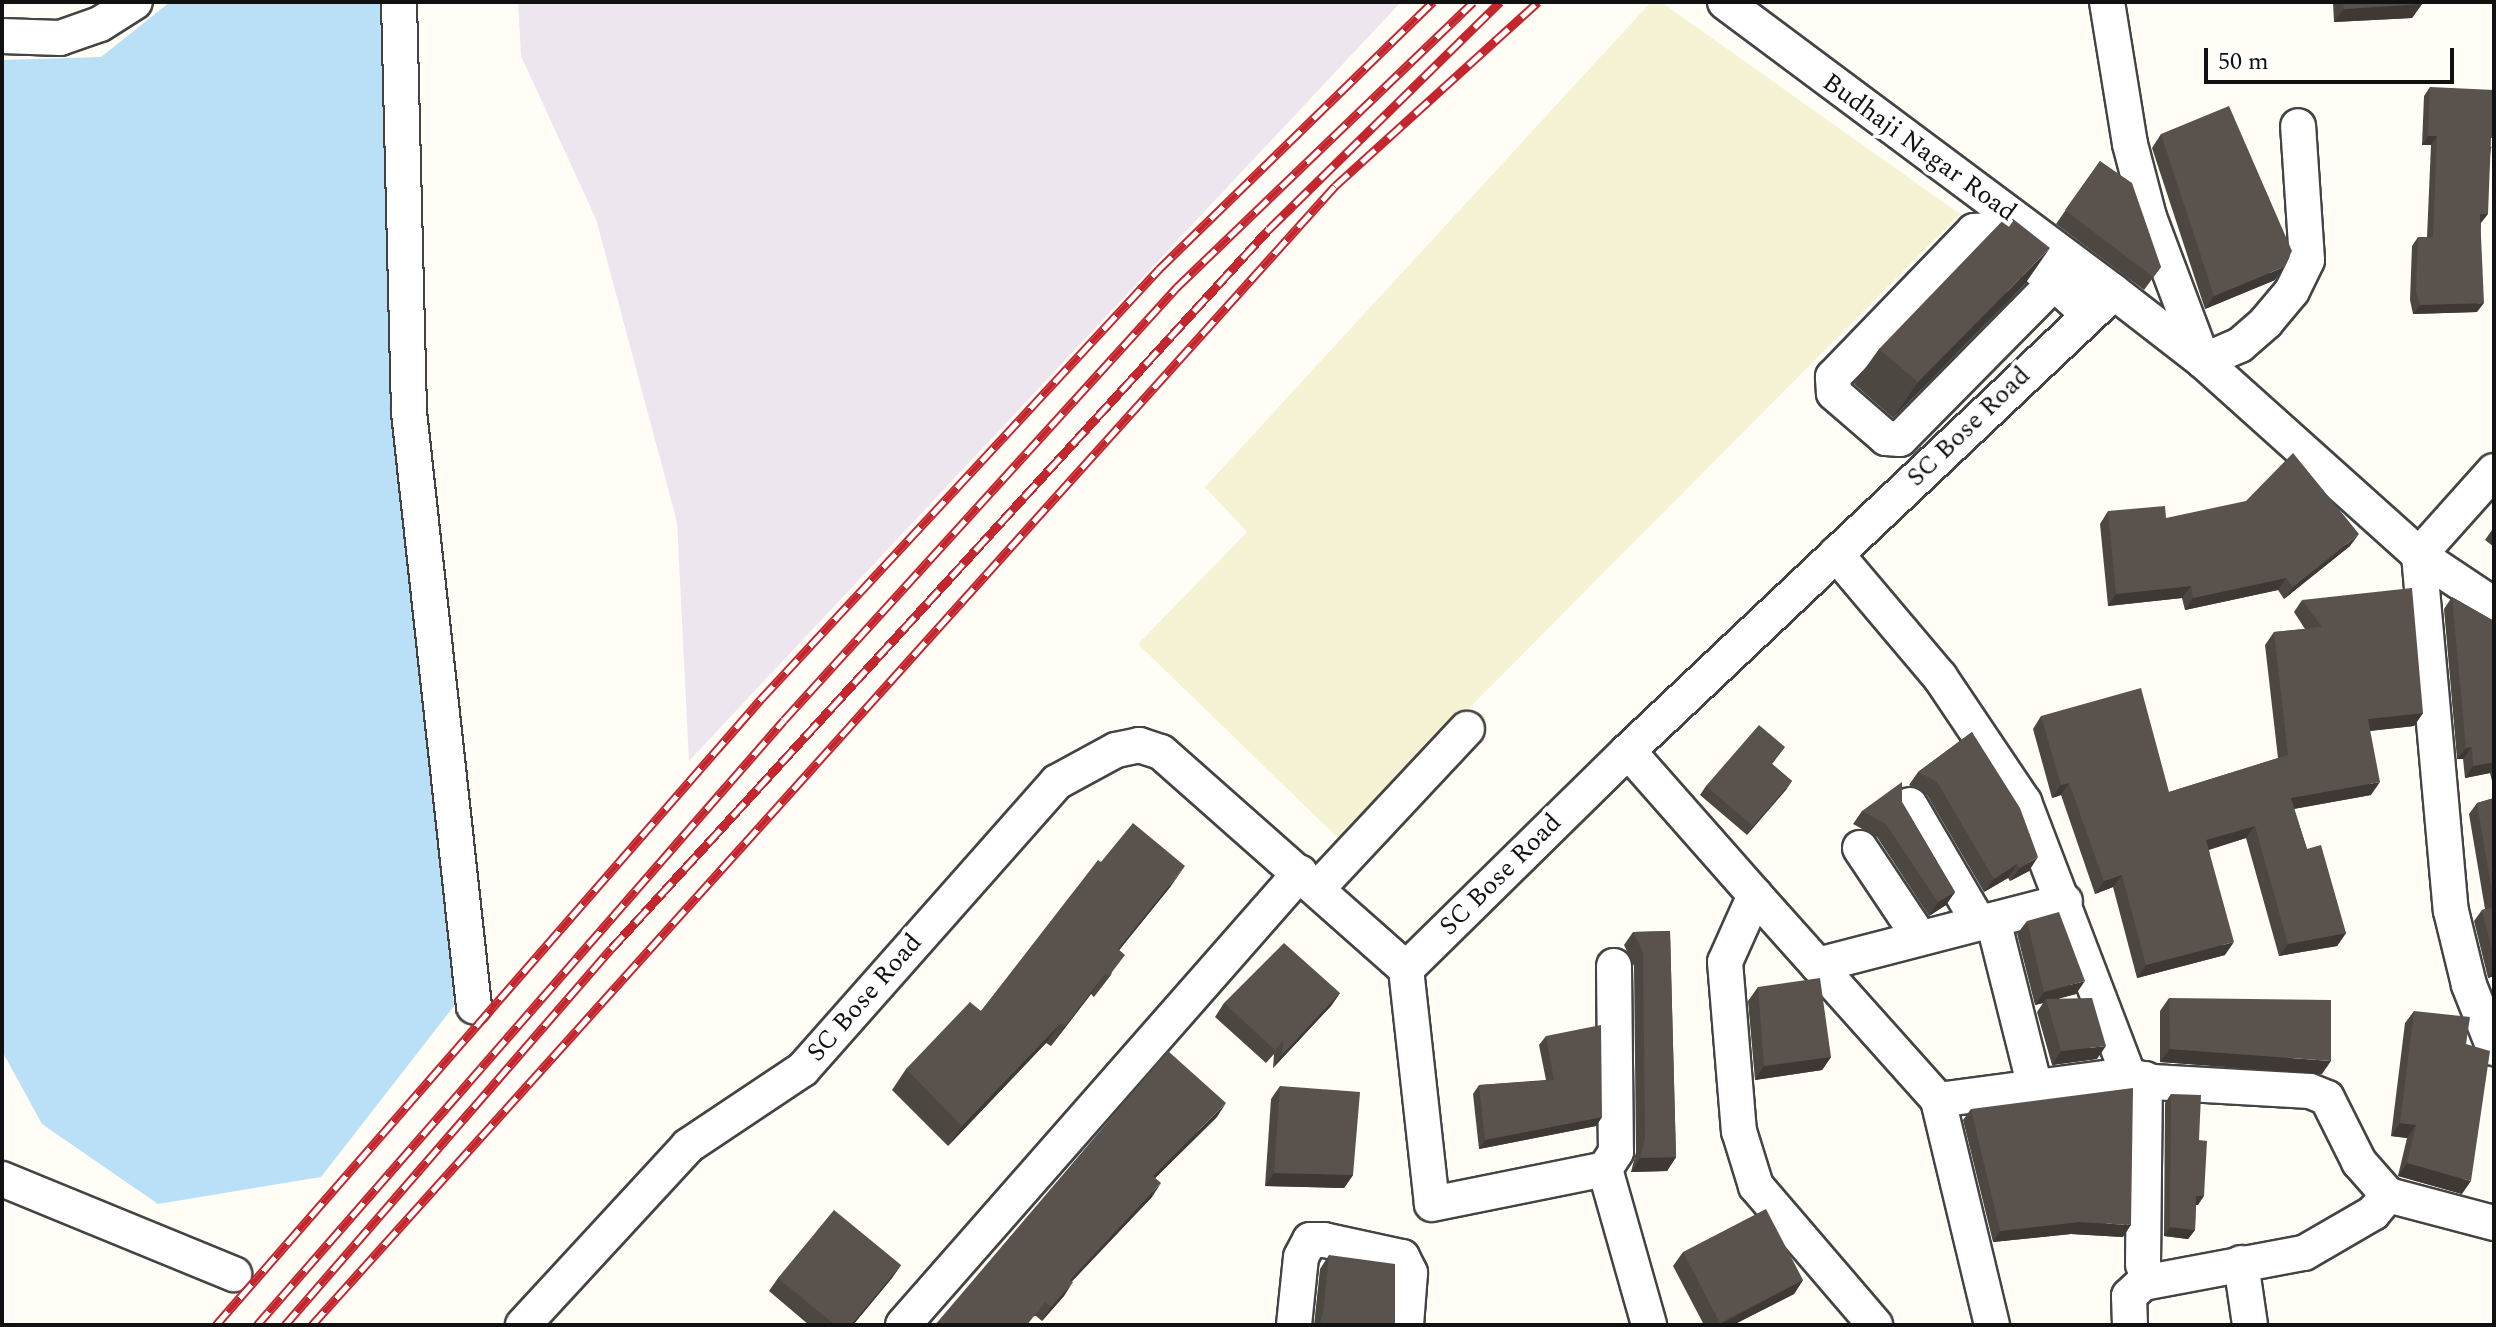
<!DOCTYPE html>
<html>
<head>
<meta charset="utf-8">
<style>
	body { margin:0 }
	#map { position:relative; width:2496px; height:1327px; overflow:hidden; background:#fffdf5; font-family:Spectral,serif }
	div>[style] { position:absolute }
	.industrial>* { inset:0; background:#eee6ef }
	.farmland>* { inset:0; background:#f6f3d4 }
	.water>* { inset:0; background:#b9e0f7 }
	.roads { filter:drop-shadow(2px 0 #444) drop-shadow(-2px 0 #444) drop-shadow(0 2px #444) drop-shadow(0 -2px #444) }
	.minor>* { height:34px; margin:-17px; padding:0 17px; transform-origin:17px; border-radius:17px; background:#fff }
	.rail>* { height:9px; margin-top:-4.5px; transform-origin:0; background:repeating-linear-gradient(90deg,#fff 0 18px,#c4262e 0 36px); box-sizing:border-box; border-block:2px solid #c4262e }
	.wall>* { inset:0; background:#4d4742 }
	.shaded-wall>* { inset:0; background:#3f3936 }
	.building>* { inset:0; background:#5a524d }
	span { translate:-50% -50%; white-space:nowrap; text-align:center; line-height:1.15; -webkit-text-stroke:8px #fff; paint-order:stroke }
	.street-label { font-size:26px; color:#111 }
	.frame { position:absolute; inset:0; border:4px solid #111; pointer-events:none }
	.scale { position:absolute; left:2204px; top:48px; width:250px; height:36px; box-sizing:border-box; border:4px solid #111; border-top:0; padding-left:10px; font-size:24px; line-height:28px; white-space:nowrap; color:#111; -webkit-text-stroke:6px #fff; paint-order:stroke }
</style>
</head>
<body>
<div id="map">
	<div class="industrial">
		<i style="clip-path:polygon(518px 2px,1401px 2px,689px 761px,677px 522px,596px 219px,521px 56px)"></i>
	</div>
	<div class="farmland">
		<i style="clip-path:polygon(1651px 2px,1661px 2px,1960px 214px,1339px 839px,1138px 644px,1247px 532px,1205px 487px)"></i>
	</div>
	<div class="water">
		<i style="clip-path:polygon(170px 2px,384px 2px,454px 1006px,321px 1177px,158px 1204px,42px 1124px,2px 1051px,2px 60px,101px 57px)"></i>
	</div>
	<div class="roads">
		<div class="minor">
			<i style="left:399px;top:2px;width:410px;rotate:88.6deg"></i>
			<i style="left:409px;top:412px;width:598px;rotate:83.76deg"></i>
			<i style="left:1725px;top:2px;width:485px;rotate:36.7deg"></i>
			<i style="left:2107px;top:2px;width:144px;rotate:80.8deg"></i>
			<i style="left:2130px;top:144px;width:75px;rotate:75.4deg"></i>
			<i style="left:2149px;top:217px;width:154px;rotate:69.4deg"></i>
			<i style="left:2203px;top:361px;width:40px;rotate:-23.4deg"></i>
			<i style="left:2240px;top:345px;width:35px;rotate:-41deg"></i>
			<i style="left:2266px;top:322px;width:40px;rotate:-50deg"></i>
			<i style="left:2292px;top:291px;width:34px;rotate:-64deg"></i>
			<i style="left:2307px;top:260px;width:134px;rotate:-93.8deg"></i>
			<i style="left:2px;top:36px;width:58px;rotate:2deg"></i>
			<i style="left:60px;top:38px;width:42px;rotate:-19.3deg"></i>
			<i style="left:100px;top:24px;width:41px;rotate:-32.2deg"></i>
			<i style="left:2054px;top:283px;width:219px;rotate:134.6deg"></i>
			<i style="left:1900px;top:439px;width:14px;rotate:-176deg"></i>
			<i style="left:1886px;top:438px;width:69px;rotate:-139.1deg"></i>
			<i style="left:1834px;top:393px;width:16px;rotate:-94deg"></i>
			<i style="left:1833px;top:377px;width:203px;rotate:-46deg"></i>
			<i style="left:1974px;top:231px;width:22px;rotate:-3deg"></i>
			<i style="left:1996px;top:230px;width:125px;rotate:42.4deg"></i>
			<i style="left:2494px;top:471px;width:113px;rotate:131.8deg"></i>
			<i style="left:2419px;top:555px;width:357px;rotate:84.9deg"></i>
			<i style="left:2451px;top:911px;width:76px;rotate:76.3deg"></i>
			<i style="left:2469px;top:985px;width:68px;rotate:68.4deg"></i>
			<i style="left:1836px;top:554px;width:161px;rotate:49.8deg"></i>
			<i style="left:1940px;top:677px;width:151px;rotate:56.1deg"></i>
			<i style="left:2024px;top:802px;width:292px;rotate:69.1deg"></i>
			<i style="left:1628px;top:751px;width:192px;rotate:48.6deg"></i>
			<i style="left:1755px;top:895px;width:73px;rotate:114.1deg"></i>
			<i style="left:1725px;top:962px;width:170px;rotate:85.3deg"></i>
			<i style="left:1739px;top:1131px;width:58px;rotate:72.8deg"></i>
			<i style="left:1756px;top:1186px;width:183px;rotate:49.4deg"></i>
			<i style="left:1910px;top:805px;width:137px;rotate:59.7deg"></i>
			<i style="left:1860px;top:848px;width:108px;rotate:56.3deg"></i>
			<i style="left:1318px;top:888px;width:218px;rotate:-46.9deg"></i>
			<i style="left:1755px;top:895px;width:275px;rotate:48.2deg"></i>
			<i style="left:1938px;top:1100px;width:231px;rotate:76.5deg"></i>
			<i style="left:1993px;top:920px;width:172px;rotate:75.9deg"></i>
			<i style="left:1818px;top:965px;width:255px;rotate:-14.5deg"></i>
			<i style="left:1614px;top:966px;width:186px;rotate:89.4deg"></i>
			<i style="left:1616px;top:1152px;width:20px;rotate:123deg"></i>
			<i style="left:1605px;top:1169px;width:162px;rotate:74.2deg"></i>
			<i style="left:1406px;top:969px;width:236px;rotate:83.7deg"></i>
			<i style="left:1432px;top:1204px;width:177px;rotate:-11.4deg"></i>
			<i style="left:1938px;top:1100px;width:192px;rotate:-7.5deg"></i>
			<i style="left:2128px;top:1075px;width:26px;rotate:16deg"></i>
			<i style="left:2153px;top:1082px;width:157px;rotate:3.3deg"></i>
			<i style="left:2310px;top:1091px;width:18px;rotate:22deg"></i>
			<i style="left:2327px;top:1098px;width:72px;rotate:63.4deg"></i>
			<i style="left:2359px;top:1162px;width:44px;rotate:48.7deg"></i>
			<i style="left:2388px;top:1195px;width:110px;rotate:14.8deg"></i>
			<i style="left:2px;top:1179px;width:251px;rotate:22.3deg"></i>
			<i style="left:2241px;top:1263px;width:63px;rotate:81.7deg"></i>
			<i style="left:2143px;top:1265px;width:186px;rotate:-89.4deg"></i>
			<i style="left:523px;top:1325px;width:243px;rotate:-47.3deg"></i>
			<i style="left:688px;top:1146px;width:138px;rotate:-33.8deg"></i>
			<i style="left:803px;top:1069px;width:383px;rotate:-48.5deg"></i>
			<i style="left:1057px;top:782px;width:67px;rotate:-28.5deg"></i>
			<i style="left:1116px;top:750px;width:24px;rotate:-12deg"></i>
			<i style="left:1139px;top:745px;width:23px;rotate:18deg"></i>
			<i style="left:1161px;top:752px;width:327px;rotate:41.5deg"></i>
			<i style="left:1406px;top:969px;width:311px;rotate:-44.5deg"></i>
			<i style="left:1628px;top:751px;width:668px;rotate:-43.36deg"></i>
			<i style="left:2114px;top:292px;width:113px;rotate:37.8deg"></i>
			<i style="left:2203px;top:361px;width:290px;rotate:41.9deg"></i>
			<i style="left:2419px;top:555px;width:90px;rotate:33.7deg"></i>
			<i style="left:903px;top:1325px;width:602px;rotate:-48.71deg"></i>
			<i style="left:1294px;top:1325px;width:68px;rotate:-84.1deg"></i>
			<i style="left:1301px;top:1257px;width:19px;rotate:-62deg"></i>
			<i style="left:1310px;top:1240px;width:14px"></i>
			<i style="left:1324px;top:1240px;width:80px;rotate:12.3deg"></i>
			<i style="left:1402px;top:1257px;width:18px;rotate:63deg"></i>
			<i style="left:1410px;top:1273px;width:52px;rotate:94.4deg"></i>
			<i style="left:2130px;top:1325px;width:29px;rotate:-92deg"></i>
			<i style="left:2129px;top:1296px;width:19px;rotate:-43deg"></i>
			<i style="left:2143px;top:1283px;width:164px;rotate:-10.6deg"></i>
			<i style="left:2304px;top:1253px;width:80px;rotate:-30.1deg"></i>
			<i style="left:2373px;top:1213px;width:23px;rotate:-50deg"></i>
		</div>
	</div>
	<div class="rail">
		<i style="left:216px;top:1325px;width:830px;rotate:-48.96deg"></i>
		<i style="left:761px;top:699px;width:586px;rotate:-47.21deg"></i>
		<i style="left:1159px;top:269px;width:383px;rotate:-44.3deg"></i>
		<i style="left:257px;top:1325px;width:802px;rotate:-48.94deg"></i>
		<i style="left:784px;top:720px;width:585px;rotate:-47.77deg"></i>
		<i style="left:1177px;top:287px;width:411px;rotate:-43.9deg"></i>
		<i style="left:285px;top:1325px;width:498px;rotate:-49.1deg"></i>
		<i style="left:611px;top:949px;width:975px;rotate:-47.58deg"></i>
		<i style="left:1269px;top:229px;width:324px;rotate:-44.5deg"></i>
		<i style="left:312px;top:1325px;width:1531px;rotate:-48.07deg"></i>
		<i style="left:1335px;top:186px;width:274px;rotate:-42.2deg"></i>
	</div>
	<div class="wall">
		<i style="clip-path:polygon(2333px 2px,2422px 2px,2422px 4px,2412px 18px,2334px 22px)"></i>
		<i style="clip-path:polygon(2430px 87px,2492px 148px,2491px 148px,2481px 223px,2477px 312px,2413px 314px,2410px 300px,2412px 246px,2418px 237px,2427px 237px,2431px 145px,2422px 145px,2424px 96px)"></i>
		<i style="clip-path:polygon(2161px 134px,2275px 280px,2205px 309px,2152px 148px)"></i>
		<i style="clip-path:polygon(2100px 161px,2161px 267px,2144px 290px,2056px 224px)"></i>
		<i style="clip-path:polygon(2025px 284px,1893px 418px,1854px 384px,1879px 349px)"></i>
		<i style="clip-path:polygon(2108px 511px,2166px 518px,2350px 546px,2284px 599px,2278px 590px,2185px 610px,2182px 598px,2108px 606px,2100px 524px)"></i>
		<i style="clip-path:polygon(2494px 527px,2494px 547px,2485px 540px)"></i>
		<i style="clip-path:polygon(2452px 597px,2494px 621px,2494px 789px,2490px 773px,2465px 778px,2463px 759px,2457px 759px,2444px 609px)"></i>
		<i style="clip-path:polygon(2302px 600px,2423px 713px,2414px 726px,2370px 731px,2371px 795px,2294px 809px,2307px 849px,2346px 933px,2337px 946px,2279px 956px,2246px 838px,2209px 850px,2225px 955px,2137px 978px,2113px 887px,2095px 894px,2061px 795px,2052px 798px,2033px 729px,2041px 716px,2169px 792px,2278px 758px,2265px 645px,2274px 632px,2305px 629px,2294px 612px)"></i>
		<i style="clip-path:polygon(1972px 732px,2029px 871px,2010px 881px,2008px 878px,1984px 892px,1927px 795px,1909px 785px,1918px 772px)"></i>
		<i style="clip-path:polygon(1785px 747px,1772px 764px,1792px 781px,1747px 835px,1700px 795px,1706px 786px)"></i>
		<i style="clip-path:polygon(2494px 798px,2494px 976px,2488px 978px,2474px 921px,2482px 910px,2485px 909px,2469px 814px,2477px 803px)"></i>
		<i style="clip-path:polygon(1902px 802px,1955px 892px,1946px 905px,1929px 916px,1877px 837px,1853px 824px,1862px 811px)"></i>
		<i style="clip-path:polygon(1101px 862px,1171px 886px,1119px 950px,1111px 975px,1094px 997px,1091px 994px,1051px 1046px,1046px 1043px,948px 1146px,892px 1090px,906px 1069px,981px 1011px)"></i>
		<i style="clip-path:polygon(2027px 921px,2076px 994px,2059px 998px,2097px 1059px,2052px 1065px,2037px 1012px,2043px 1003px,2035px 1005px,2017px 934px)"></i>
		<i style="clip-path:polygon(1670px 931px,1676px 1157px,1667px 1171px,1631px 1172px,1636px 1152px,1634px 966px,1624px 945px,1633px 932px)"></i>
		<i style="clip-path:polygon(1758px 987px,1831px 1057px,1822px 1070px,1755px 1080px,1748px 1001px)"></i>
		<i style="clip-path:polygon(1340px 993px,1331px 1006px,1273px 1068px,1274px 1054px,1266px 1063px,1215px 1017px,1224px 1003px)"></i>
		<i style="clip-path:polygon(2169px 998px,2322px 1074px,2160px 1062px,2160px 1011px)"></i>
		<i style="clip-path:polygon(2414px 1011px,2466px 1044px,2462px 1194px,2398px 1176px,2407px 1138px,2391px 1136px,2405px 1023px)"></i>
		<i style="clip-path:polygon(1546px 1036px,1602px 1117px,1596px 1126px,1479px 1149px,1473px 1094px,1479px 1085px,1546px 1080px,1539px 1045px)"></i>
		<i style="clip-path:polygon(1280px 1086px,1353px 1175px,1344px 1188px,1265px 1186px,1271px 1099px)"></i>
		<i style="clip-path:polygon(2171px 1094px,2199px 1140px,2198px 1205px,2196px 1205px,2195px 1230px,2188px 1239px,2164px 1236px,2165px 1103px)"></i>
		<i style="clip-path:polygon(1971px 1109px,2123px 1237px,2071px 1234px,1993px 1242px,1963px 1120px)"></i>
		<i style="clip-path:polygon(1217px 1117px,1155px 1178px,1152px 1197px,1072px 1281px,1064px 1296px,1042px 1321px,1036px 1316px,935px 1325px)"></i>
		<i style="clip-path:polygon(1683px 1252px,1803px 1280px,1794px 1294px,1733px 1325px,1704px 1325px,1673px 1266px)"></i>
		<i style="clip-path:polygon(1329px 1255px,1395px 1325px,1314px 1325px,1320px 1269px)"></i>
		<i style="clip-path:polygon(901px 1265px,892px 1278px,853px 1325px,809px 1325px,769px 1291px,778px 1278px)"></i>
	</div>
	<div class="shaded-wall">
		<i style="clip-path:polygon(2422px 4px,2412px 18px,2334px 22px,2344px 9px)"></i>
		<i style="clip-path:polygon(2428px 136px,2437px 136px,2431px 145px,2422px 145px)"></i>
		<i style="clip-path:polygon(2480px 214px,2488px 214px,2481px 223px,2474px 223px)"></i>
		<i style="clip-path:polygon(2050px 248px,2025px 284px,1893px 418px,1918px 382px)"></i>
		<i style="clip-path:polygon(2284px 267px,2275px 280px,2205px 309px,2214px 296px)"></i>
		<i style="clip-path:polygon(2484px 303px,2477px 312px,2413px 314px,2420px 305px)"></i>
		<i style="clip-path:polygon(2359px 534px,2350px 546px,2284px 599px,2293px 587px)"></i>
		<i style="clip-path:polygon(2286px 578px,2278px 590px,2185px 610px,2193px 598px)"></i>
		<i style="clip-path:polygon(2191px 586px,2182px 598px,2108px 606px,2116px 594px)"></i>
		<i style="clip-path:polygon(2423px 713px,2414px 726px,2359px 732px,2368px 719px)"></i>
		<i style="clip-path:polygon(2472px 747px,2463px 759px,2457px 759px,2466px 748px)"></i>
		<i style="clip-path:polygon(2494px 762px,2494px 768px,2490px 773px,2465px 778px,2473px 766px)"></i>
		<i style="clip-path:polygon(1792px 781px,1786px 790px,1747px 835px,1753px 826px)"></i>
		<i style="clip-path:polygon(2380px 782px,2371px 795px,2282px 811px,2291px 798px)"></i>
		<i style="clip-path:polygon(2069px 783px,2061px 795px,2052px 798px,2061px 785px)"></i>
		<i style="clip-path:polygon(2255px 826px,2246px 838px,2197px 853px,2206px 840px)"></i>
		<i style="clip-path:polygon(2038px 857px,2029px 871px,2010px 881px,2020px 868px)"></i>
		<i style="clip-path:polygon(2017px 864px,2008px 878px,1984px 892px,1994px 879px)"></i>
		<i style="clip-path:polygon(1185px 866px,1171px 886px,1104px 969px,1118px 949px)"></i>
		<i style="clip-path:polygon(2122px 875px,2113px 887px,2095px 894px,2104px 881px)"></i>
		<i style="clip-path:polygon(1955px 892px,1946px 905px,1929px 916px,1938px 902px)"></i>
		<i style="clip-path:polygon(2346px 933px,2337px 946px,2279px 956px,2288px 944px)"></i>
		<i style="clip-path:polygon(2234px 942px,2225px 955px,2137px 978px,2146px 965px)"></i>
		<i style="clip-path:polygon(2494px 969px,2494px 976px,2488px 978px)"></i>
		<i style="clip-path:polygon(1105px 974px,1091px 994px,1051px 1046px,1065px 1026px)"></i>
		<i style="clip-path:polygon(2085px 981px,2076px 994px,2047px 1002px,2046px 999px,2043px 1003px,2035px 1005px,2044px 992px)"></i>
		<i style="clip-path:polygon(1340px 993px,1331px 1006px,1273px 1068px,1282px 1055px)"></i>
		<i style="clip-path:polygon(1061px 1023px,1046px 1043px,948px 1146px,962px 1126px)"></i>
		<i style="clip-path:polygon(2106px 1046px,2097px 1059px,2052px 1065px,2061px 1051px)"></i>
		<i style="clip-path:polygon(2170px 1049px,2331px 1061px,2322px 1074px,2160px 1062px)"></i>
		<i style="clip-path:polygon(1831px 1057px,1822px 1070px,1755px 1080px,1764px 1066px)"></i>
		<i style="clip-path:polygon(1226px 1103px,1217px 1117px,1144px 1189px,1153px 1176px)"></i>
		<i style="clip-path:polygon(1602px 1117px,1596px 1126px,1479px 1149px,1485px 1140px)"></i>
		<i style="clip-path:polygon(2400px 1123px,2416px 1125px,2407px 1138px,2391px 1136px)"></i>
		<i style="clip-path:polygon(1676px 1157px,1667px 1171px,1631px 1172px,1640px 1158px)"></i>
		<i style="clip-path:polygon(2407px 1163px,2471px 1181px,2462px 1194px,2398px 1176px)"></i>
		<i style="clip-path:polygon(1274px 1173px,1353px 1175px,1344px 1188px,1265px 1186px)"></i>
		<i style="clip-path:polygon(1161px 1183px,1152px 1197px,1061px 1293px,1070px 1280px)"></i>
		<i style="clip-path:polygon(2196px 1196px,2204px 1196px,2198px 1205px,2190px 1205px)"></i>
		<i style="clip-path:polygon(2079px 1222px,2131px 1225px,2123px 1237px,2071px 1234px,1993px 1242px,2000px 1231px)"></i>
		<i style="clip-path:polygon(2170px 1227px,2195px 1230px,2188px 1239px,2164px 1236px)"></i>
		<i style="clip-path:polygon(901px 1265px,892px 1278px,853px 1325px,851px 1325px)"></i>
		<i style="clip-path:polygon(1803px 1280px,1794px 1294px,1733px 1325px,1719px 1325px)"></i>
		<i style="clip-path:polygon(1073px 1282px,1064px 1296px,1042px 1321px,1051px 1307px)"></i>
	</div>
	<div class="building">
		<i style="clip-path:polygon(2343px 2px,2422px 2px,2422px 4px,2344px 9px)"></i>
		<i style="clip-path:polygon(2430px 87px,2494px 90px,2494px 138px,2491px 138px,2488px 214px,2480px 214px,2484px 303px,2420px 305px,2416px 291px,2418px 237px,2433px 237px,2437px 136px,2428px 136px)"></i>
		<i style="clip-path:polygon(2229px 106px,2292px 251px,2284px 267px,2214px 296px,2161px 134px)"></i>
		<i style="clip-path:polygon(2100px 161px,2132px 183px,2161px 267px,2153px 277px,2065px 210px)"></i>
		<i style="clip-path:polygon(2008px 215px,2050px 248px,1918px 382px,1879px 349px)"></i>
		<i style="clip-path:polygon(2293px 453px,2359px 534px,2293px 587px,2286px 578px,2193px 598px,2191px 586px,2116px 594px,2108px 511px,2165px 506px,2166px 518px,2246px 501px)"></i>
		<i style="clip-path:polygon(2412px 588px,2423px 713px,2368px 719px,2380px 782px,2291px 798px,2307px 849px,2321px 845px,2346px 933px,2288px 944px,2255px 826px,2206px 840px,2234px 942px,2146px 965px,2122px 875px,2104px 881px,2069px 783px,2061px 785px,2041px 716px,2141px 688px,2169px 792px,2288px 755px,2274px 632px,2322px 627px,2302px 600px)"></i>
		<i style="clip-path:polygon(2452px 597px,2494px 621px,2494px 762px,2473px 766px,2472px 747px,2466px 748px)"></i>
		<i style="clip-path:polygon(1759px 725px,1785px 747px,1771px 763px,1792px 781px,1753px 826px,1706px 786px)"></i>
		<i style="clip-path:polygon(1972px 732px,2020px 808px,2038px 857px,2020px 868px,2017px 864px,1994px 879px,1937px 782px,1918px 772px)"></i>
		<i style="clip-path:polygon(1902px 782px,1902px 802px,1955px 892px,1938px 902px,1886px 824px,1862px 811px)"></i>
		<i style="clip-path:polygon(2494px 798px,2494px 904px,2477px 803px)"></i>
		<i style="clip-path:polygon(1133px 823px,1185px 866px,1118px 949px,1125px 955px,1109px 976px,1105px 974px,1065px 1026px,1061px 1023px,962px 1126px,906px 1069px,970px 1002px,981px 1011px,1098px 860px,1101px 862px)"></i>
		<i style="clip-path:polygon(2494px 907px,2494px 958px,2482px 910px)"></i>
		<i style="clip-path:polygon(2059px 912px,2085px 981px,2044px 992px,2027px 921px)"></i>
		<i style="clip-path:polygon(1670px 931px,1676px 1157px,1640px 1158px,1645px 1138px,1643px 952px,1633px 932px)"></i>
		<i style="clip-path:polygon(1284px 943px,1340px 993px,1282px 1055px,1283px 1041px,1275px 1050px,1224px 1003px)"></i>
		<i style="clip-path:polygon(1820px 978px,1831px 1057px,1764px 1066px,1758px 987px)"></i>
		<i style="clip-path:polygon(2092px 998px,2106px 1046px,2061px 1051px,2046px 999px)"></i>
		<i style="clip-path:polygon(2169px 998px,2331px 1000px,2331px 1061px,2170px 1049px)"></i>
		<i style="clip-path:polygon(2414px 1011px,2470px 1017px,2466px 1044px,2490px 1051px,2471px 1181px,2407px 1163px,2416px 1125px,2400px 1123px)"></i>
		<i style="clip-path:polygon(1601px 1025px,1602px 1117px,1485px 1140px,1479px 1085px,1554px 1080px,1546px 1036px)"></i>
		<i style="clip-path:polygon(1168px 1051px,1226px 1103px,1153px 1176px,1161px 1183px,1070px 1280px,1073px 1282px,1051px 1307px,1045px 1302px,1027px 1325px,935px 1325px)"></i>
		<i style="clip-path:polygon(1280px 1086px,1360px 1092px,1353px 1175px,1274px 1173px)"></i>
		<i style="clip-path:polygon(2133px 1088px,2131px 1225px,2079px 1222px,2000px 1231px,1971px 1109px)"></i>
		<i style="clip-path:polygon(2171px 1094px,2201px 1095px,2199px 1140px,2207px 1141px,2204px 1196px,2196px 1196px,2195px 1230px,2170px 1227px)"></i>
		<i style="clip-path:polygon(1766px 1209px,1803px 1280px,1720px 1323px,1683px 1252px)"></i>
		<i style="clip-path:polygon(834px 1210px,901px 1265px,851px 1325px,835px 1325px,778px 1278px)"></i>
		<i style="clip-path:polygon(1329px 1255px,1395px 1264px,1395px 1325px,1319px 1325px,1323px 1314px)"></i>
	</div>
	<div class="street-label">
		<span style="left:1919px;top:148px;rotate:36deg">Budhaji Nagar Road</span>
		<span style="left:1969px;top:427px;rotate:-44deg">SC Bose Road</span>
		<span style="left:1501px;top:875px;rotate:-45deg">SC Bose Road</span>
		<span style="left:865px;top:998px;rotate:-49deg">SC Bose Road</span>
	</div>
	<div class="frame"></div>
	<div class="scale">50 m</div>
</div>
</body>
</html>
